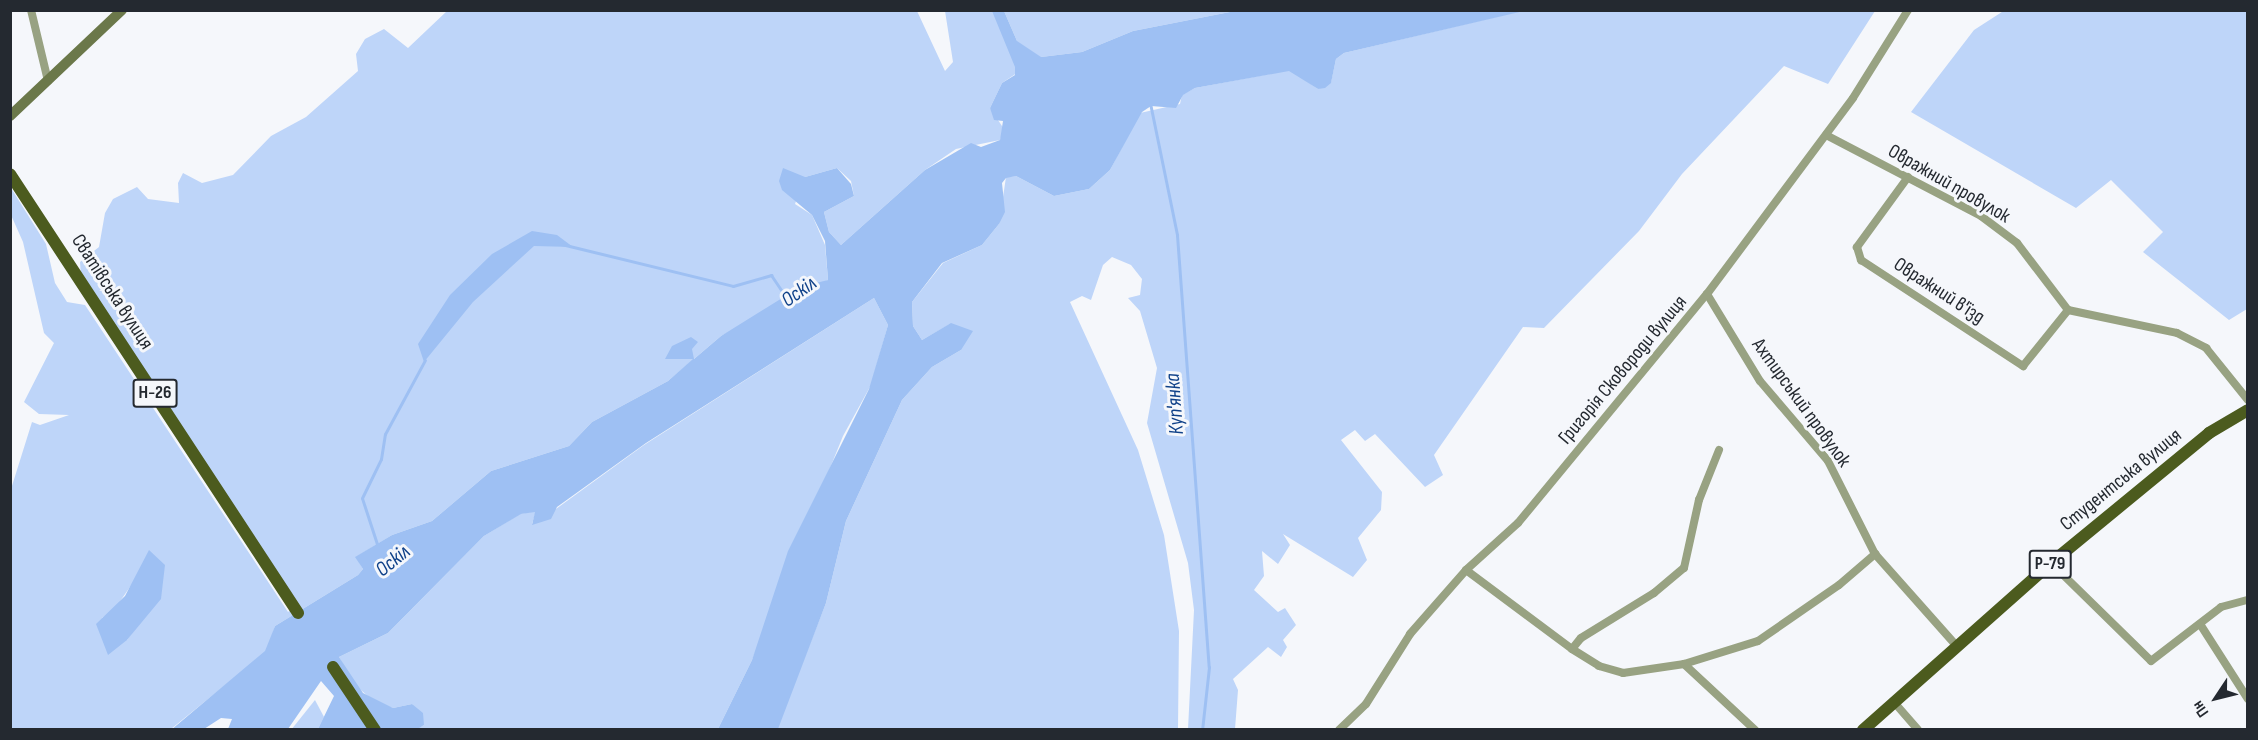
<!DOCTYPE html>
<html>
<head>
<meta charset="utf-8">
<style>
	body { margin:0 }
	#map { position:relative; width:2258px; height:740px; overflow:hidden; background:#f5f7fb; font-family:"Sofia Sans Condensed",sans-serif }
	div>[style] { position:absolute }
	.green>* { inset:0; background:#bed5f9 }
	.water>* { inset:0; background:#9ec0f3 }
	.stream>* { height:3px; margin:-1.5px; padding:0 1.5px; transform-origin:1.5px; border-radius:1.5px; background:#9ec0f3 }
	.street>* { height:8px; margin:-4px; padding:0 4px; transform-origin:4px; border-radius:4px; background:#98a282 }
	.secondary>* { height:10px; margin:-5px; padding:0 5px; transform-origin:5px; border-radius:5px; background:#6b784a }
	.primary>* { height:12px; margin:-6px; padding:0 6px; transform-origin:6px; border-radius:6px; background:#4c5b1e }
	span { translate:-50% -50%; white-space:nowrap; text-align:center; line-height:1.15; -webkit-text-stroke:6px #f5f7fb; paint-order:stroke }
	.shield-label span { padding:2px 4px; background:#f5f7fb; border:2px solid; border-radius:4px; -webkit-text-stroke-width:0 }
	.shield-label { font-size:18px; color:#242930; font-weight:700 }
	.street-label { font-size:20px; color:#242930 }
	.water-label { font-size:21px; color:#0f4189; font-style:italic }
	.frame { position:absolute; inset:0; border:12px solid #242930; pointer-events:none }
	.north { position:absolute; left:2186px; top:668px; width:60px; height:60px; -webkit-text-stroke:4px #f5f7fb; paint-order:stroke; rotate:235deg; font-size:16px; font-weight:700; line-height:24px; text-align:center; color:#242930 }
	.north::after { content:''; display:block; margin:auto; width:21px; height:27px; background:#242930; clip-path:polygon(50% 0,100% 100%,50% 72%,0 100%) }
</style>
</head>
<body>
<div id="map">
	<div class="green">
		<i style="clip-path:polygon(2005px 10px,2247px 11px,2247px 309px,2229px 320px,2143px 252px,2163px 232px,2111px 180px,2076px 208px,1911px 112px,1974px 30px)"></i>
		<i style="clip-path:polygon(evenodd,447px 11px,917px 11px,945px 71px,953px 62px,945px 11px,993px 11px,1013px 60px,1017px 41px,1004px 11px,1235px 11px,1133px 31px,1082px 52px,1041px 57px,1002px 83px,990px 108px,1004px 129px,1000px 140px,956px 149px,925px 170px,841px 245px,829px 232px,824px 212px,854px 196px,851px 181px,837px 168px,805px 177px,795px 204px,812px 215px,825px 245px,828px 280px,721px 336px,668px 381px,592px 422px,569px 446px,491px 471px,432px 521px,392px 535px,356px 557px,363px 569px,358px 575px,275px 626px,267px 651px,171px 729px,11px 729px,11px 489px,32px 422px,40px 425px,69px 415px,39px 414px,24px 402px,54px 343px,44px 333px,23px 242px,11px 215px,11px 188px,46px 244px,55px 283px,67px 302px,85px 305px,288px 612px,300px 604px,297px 605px,81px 276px,80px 262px,99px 247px,105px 213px,113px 199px,137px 187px,148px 199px,179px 203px,178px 183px,183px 173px,202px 183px,233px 175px,271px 136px,306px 117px,358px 71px,356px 54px,365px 39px,384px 29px,408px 48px,447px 11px,141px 571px,135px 629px,127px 640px,106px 641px,102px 618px,114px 610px,141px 571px)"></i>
		<i style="clip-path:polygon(1521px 11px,1875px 11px,1828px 84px,1784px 66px,1682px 174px,1639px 231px,1544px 328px,1523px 327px,1434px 455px,1443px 475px,1425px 487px,1375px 434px,1365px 441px,1355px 430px,1341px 440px,1382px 492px,1381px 510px,1358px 538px,1367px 560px,1353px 577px,1283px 534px,1290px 545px,1278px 564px,1262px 551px,1264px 576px,1254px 590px,1278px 612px,1285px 608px,1296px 625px,1283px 640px,1287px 647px,1281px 657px,1268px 647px,1233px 679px,1238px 690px,1235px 729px,1188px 729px,1194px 610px,1188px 563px,1147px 423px,1157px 368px,1140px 311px,1128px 298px,1140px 295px,1142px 279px,1131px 265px,1112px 257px,1103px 265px,1091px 300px,1082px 296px,1070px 302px,1138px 450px,1164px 535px,1179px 631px,1178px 729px,776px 730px,826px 603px,846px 521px,902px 400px,932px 367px,961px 350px,950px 324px,922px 340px,913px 326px,912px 302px,943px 263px,982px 245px,999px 224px,1006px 177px,1016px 176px,1054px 196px,1089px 189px,1110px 170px,1140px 113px,1180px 104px,1182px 95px,1195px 88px,1290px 70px,1318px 89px,1331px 82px,1336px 59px,1344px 53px)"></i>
		<i style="clip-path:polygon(874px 298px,888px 325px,871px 385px,843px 436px,752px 660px,718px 729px,416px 729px,424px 725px,412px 704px,393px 708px,376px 703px,355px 685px,339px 657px,388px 633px,484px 536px,520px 514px,536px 511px,532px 524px,538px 522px,644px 445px)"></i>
		<i style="clip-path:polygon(315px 700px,324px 717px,318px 729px,291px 730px)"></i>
	</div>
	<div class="water">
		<i style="clip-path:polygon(992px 11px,1004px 11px,1017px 41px,1041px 57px,1082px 52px,1133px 31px,1235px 11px,1524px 11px,1344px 53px,1336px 59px,1331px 83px,1325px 88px,1318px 89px,1289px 71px,1195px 88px,1183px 95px,1176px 108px,1151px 106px,1142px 112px,1110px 170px,1089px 189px,1054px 196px,1016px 176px,1006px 178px,1002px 183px,1005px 212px,999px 224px,982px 245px,942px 263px,912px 302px,913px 326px,922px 340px,951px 323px,973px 331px,961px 350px,932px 367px,902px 400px,846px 521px,826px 603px,778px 729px,718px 729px,752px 660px,788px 551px,869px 389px,888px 325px,874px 298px,646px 443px,557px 507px,551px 519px,532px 525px,535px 512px,521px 514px,484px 536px,388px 633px,339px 657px,363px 693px,393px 708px,412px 704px,423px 713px,424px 725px,416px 730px,318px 729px,334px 696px,321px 681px,288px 729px,228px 729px,232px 719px,221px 718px,204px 729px,171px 730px,265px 651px,275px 626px,358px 575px,363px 569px,355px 557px,392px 535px,432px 521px,491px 471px,569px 446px,592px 422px,668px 381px,693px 359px,665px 359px,672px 346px,691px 337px,698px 342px,692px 349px,694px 359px,721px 336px,800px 287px,828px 280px,825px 241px,812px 215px,782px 190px,779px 181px,783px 168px,805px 177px,837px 168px,851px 184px,854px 196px,824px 212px,829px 232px,841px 245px,925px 170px,971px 143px,981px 147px,1000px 140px,1003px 121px,994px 120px,990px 108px,1002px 83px,1015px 75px,1015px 67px)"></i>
		<i style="clip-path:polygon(532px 231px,557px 235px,573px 247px,534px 246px,473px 302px,424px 362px,418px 344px,450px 295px,492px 254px)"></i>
		<i style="clip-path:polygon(149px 550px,165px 565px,161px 599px,127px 640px,108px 655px,96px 624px,125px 596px)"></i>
	</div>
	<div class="stream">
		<i style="left:1150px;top:103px;width:135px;rotate:78.4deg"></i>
		<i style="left:1177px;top:235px;width:433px;rotate:85.8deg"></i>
		<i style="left:1209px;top:667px;width:63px;rotate:96.3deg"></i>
		<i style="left:557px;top:243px;width:181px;rotate:13.7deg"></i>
		<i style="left:733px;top:286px;width:40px;rotate:-16deg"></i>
		<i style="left:771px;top:275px;width:25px;rotate:56deg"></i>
		<i style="left:377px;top:544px;width:48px;rotate:-108.1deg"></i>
		<i style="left:362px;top:498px;width:43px;rotate:-64deg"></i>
		<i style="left:381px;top:459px;width:25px;rotate:-81deg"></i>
		<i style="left:385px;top:434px;width:84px;rotate:-61.6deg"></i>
	</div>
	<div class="street">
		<i style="left:31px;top:10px;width:73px;rotate:76.5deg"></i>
		<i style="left:1826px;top:135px;width:175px;rotate:27.6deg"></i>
		<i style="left:1981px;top:216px;width:45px;rotate:36.9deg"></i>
		<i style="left:2017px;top:243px;width:84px;rotate:52.7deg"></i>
		<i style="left:2068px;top:310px;width:111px;rotate:11.9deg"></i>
		<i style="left:2177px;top:333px;width:33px;rotate:27deg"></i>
		<i style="left:2206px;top:348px;width:67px;rotate:51.1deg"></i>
		<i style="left:1908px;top:177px;width:87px;rotate:126.1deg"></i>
		<i style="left:1857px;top:247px;width:14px;rotate:73deg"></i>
		<i style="left:1861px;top:260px;width:194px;rotate:33.2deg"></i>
		<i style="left:2023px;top:366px;width:72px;rotate:-51.2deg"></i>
		<i style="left:1707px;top:294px;width:102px;rotate:58.7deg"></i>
		<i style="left:1760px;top:381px;width:105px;rotate:49.6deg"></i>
		<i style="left:1828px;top:461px;width:104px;rotate:63.2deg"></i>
		<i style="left:1875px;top:554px;width:120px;rotate:48.4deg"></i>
		<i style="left:2051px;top:563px;width:140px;rotate:44.4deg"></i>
		<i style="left:2151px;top:661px;width:88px;rotate:-37.6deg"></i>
		<i style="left:2221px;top:607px;width:28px;rotate:-15deg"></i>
		<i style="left:1466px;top:570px;width:132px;rotate:36.7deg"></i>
		<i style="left:1572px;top:649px;width:32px;rotate:32deg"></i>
		<i style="left:1599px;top:666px;width:25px;rotate:16deg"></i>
		<i style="left:1623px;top:673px;width:62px;rotate:-8.4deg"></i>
		<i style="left:1684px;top:664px;width:77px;rotate:-17.3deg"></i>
		<i style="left:1758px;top:641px;width:98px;rotate:-34.7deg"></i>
		<i style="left:1839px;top:585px;width:48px;rotate:-40.7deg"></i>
		<i style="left:2200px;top:624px;width:89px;rotate:57.4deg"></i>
		<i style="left:1572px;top:649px;width:14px;rotate:-51deg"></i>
		<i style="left:1581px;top:638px;width:86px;rotate:-31.7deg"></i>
		<i style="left:1654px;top:593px;width:39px;rotate:-40deg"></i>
		<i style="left:1684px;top:568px;width:70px;rotate:-77.6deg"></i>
		<i style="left:1699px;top:500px;width:54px;rotate:-68.2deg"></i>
		<i style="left:1684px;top:664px;width:97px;rotate:42.9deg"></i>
		<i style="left:1893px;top:701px;width:38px;rotate:49deg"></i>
		<i style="left:1339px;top:730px;width:37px;rotate:-44deg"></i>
		<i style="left:1366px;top:704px;width:83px;rotate:-57.8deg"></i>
		<i style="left:1410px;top:634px;width:85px;rotate:-48.8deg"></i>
		<i style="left:1466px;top:570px;width:70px;rotate:-42.1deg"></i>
		<i style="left:1518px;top:523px;width:297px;rotate:-50.5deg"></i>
		<i style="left:1707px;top:294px;width:244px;rotate:-53.3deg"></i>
		<i style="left:1853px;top:98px;width:104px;rotate:-58deg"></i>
	</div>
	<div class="secondary">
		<i style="left:10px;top:116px;width:154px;rotate:-43.4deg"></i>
	</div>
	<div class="primary">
		<i style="left:10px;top:174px;width:525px;rotate:56.73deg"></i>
		<i style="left:333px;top:667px;width:76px;rotate:56.3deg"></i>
		<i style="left:1863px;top:730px;width:251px;rotate:-41.6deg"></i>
		<i style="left:2051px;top:563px;width:205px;rotate:-39.4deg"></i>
		<i style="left:2209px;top:433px;width:45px;rotate:-30.5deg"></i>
	</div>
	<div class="shield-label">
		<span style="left:155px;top:393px">Н-26</span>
		<span style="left:2050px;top:564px">Р-79</span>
	</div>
	<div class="street-label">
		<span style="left:1949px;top:184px;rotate:30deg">Овражний провулок</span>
		<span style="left:1939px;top:291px;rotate:33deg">Овражний в'їзд</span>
		<span style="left:112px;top:292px;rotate:57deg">Сватівська вулиця</span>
		<span style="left:1623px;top:370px;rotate:-50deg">Григорія Сковороди вулиця</span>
		<span style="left:1801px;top:403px;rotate:54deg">Ахтирський провулок</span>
		<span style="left:2121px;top:480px;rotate:-39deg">Студентська вулиця</span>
	</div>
	<div class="water-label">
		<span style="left:799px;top:292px;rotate:-35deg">Оскіл</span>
		<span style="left:1175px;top:404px;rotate:-94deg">Куп'янка</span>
		<span style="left:393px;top:561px;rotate:-39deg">Оскіл</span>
	</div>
	<div class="frame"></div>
	<div class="north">Пн</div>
</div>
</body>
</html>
